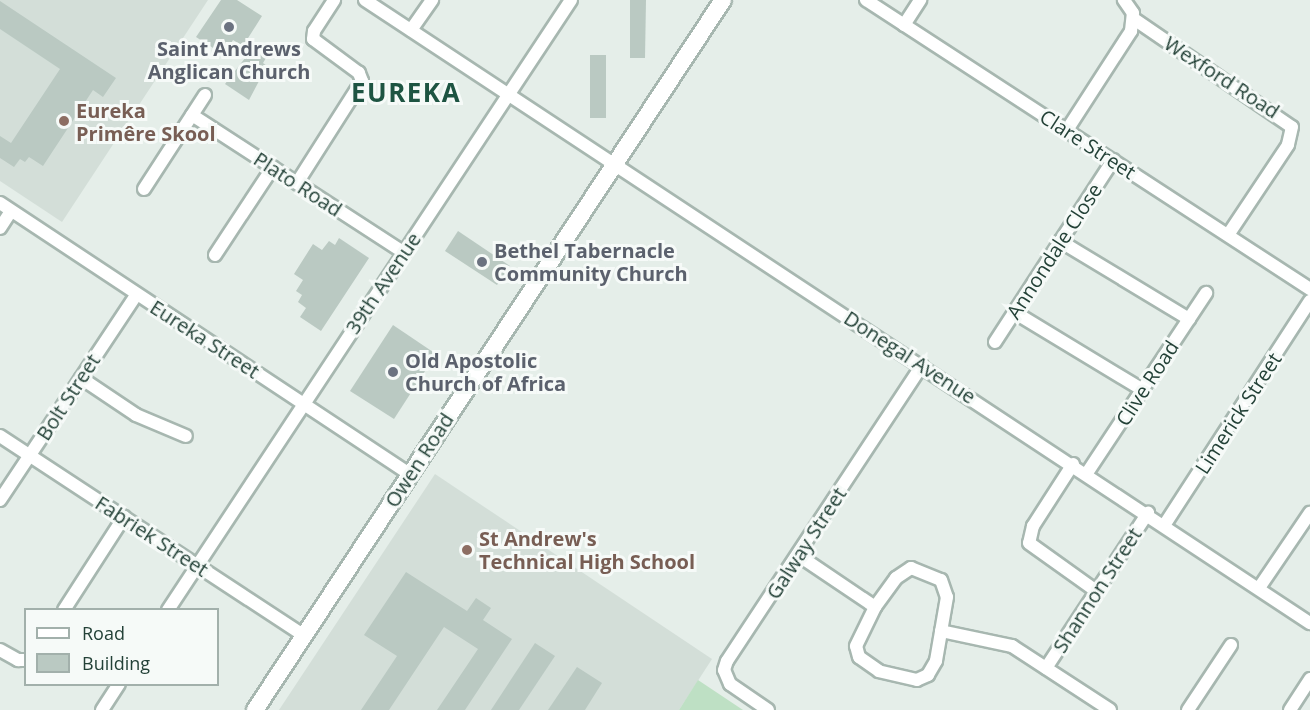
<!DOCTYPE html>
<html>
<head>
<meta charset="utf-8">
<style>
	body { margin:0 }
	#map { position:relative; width:1310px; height:710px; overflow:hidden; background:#e5eee9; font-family:"Open Sans",sans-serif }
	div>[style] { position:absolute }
	.built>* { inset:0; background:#d3ded8 }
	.green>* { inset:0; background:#bee0c4 }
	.building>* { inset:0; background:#bac9c2 }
	.roads { filter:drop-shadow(2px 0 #a7b7b0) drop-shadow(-2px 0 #a7b7b0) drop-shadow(0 2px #a7b7b0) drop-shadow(0 -2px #a7b7b0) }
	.street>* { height:12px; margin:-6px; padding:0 6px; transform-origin:6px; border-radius:6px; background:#fff }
	.secondary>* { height:16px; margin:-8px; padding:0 8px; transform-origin:8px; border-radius:8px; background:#fff }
	.dots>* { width:16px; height:16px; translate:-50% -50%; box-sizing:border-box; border:3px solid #f6faf8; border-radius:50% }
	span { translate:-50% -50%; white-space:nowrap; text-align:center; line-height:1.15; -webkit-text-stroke:6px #f6faf8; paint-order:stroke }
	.worship-label { font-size:20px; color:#5b616d; font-weight:700 }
	.left { translate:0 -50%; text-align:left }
	.street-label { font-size:20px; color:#234137 }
	.education-label { font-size:20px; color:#785e54; font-weight:700 }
	.district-label { font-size:26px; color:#1e5442; font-weight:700; letter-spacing:1.5px }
	.legend { position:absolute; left:24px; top:608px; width:195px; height:78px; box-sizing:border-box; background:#f6faf8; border:2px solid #a2b0ab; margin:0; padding:8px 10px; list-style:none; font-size:18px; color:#234137 }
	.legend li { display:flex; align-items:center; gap:12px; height:30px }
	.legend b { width:30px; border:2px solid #a2b0ab }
</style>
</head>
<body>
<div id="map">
	<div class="built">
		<i style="clip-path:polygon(0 0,208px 0,62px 222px,0 181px)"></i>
		<i style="clip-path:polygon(435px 474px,712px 659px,679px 710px,279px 710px)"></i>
	</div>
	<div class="green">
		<i style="clip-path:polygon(698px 680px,743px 710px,679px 710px)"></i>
	</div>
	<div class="building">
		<i style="clip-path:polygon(221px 0,237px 0,262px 16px,243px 46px,233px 40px,224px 55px,196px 37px)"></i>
		<i style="clip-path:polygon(630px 0,646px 0,645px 58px,630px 58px)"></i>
		<i style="clip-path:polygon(0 1px,116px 78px,103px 97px,93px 90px,43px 166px,29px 157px,25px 162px,20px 159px,14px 167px,0 158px,0 136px,11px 143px,60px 69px,0 29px)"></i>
		<i style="clip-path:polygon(252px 49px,266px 58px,263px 63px,267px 66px,249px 100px,225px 84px)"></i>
		<i style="clip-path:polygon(590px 55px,606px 55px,606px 118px,590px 118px)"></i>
		<i style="clip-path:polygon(458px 231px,510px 266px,497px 285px,445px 251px)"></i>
		<i style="clip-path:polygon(339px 238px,369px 258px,321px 331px,300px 317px,306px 308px,298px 302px,302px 295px,296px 291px,303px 280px,294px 274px,313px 244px,322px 250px,329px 241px,335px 245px)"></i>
		<i style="clip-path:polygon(393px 325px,436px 354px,394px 419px,350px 391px)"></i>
		<i style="clip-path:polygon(406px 572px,467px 611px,476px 598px,491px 608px,483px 620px,512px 639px,465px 710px,437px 710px,478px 649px,444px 627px,389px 710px,361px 710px,397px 656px,364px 635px)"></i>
		<i style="clip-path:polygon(535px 643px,555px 656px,519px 710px,491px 710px)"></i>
		<i style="clip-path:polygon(577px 667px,602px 683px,585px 710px,548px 710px)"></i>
	</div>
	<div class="roads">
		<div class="street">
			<i style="left:365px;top:0;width:1132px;rotate:33.4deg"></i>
			<i style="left:866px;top:0;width:530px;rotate:33.06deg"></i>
			<i style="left:1134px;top:19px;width:191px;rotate:34.4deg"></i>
			<i style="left:1292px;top:127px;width:18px;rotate:103deg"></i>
			<i style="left:1288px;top:145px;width:108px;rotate:123.7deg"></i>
			<i style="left:904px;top:25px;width:30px;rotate:-57deg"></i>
			<i style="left:411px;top:30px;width:37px;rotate:-55deg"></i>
			<i style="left:192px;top:115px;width:252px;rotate:33deg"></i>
			<i style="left:1067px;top:130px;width:118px;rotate:-57.1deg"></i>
			<i style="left:1131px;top:31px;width:18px;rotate:-84deg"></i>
			<i style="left:1133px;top:13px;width:16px;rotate:-125deg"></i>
			<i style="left:297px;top:183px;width:121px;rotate:-57.5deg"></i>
			<i style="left:362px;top:81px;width:9px;rotate:-111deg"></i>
			<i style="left:359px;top:73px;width:57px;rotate:-143.5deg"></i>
			<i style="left:313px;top:39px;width:8px;rotate:-83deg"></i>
			<i style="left:314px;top:31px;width:37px;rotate:-57deg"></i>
			<i style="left:144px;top:189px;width:112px;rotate:-57deg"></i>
			<i style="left:0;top:203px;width:491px;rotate:33.5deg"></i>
			<i style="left:0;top:228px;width:20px;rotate:-57deg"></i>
			<i style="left:1060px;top:241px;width:151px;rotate:31.2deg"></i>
			<i style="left:215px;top:255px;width:105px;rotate:-56.6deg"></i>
			<i style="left:1014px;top:312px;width:151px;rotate:31.2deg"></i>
			<i style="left:995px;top:342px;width:217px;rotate:-57deg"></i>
			<i style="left:81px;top:378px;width:66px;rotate:33.9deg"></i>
			<i style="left:136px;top:415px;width:54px;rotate:22.8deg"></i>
			<i style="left:0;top:436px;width:364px;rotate:33.3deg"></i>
			<i style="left:1073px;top:464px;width:74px;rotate:122.8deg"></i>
			<i style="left:1033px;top:526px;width:17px;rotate:103deg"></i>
			<i style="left:1029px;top:543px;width:82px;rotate:35.6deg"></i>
			<i style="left:1087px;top:473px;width:216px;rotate:-56.5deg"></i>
			<i style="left:0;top:500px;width:247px;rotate:-56.4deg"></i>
			<i style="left:1165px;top:524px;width:266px;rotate:-57deg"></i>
			<i style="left:798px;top:555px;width:93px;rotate:34deg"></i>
			<i style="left:911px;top:568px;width:32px;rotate:22deg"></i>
			<i style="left:941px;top:580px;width:18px;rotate:71deg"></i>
			<i style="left:947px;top:597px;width:65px;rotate:99.8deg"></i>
			<i style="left:936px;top:661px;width:16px;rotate:120deg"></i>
			<i style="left:928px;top:675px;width:12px;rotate:156deg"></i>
			<i style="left:917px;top:680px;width:39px;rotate:-167deg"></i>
			<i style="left:879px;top:671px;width:24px;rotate:-145deg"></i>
			<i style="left:859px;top:657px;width:11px;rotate:-105deg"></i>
			<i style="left:856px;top:646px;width:43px;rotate:-64deg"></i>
			<i style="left:875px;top:607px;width:36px;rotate:-54deg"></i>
			<i style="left:896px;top:578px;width:18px;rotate:-34deg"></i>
			<i style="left:1259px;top:588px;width:91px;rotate:-55.8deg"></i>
			<i style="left:64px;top:610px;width:111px;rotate:-57.2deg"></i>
			<i style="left:168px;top:610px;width:731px;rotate:-56.55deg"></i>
			<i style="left:941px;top:631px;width:73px;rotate:11.9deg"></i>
			<i style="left:1012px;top:646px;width:117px;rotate:33.1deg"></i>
			<i style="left:0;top:650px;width:21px;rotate:29deg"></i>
			<i style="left:18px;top:660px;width:8px"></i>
			<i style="left:1046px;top:668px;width:186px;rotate:-56.7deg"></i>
			<i style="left:102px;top:710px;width:31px;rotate:-57deg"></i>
			<i style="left:768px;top:710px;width:46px;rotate:-145.6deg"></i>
			<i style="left:730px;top:684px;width:15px;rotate:-113deg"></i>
			<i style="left:724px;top:670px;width:9px;rotate:-72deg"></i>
			<i style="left:727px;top:661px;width:354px;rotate:-56.6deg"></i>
			<i style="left:1188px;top:710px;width:78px;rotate:-56.5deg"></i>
			<i style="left:1290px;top:710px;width:37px;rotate:-57deg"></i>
		</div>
		<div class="secondary">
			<i style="left:255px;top:710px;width:850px;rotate:-56.61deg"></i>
		</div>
	</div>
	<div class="dots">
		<i style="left:229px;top:27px;background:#6b7280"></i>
		<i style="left:64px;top:121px;background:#8d6e63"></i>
		<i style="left:482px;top:262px;background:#6b7280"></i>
		<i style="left:393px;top:372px;background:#6b7280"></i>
		<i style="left:467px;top:550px;background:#8d6e63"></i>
	</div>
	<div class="worship-label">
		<span style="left:229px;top:60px">Saint Andrews<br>Anglican Church</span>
		<span class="left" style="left:494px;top:262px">Bethel Tabernacle<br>Community Church</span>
		<span class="left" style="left:405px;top:372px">Old Apostolic<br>Church of Africa</span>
	</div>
	<div class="street-label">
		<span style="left:1222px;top:77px;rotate:33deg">Wexford Road</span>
		<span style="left:1088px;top:144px;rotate:33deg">Clare Street</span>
		<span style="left:298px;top:184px;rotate:33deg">Plato Road</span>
		<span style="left:1054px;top:251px;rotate:-57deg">Annondale Close</span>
		<span style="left:383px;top:283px;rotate:-56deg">39th Avenue</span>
		<span style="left:205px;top:339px;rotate:33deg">Eureka Street</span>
		<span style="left:910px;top:357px;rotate:33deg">Donegal Avenue</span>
		<span style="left:1147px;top:383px;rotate:-57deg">Clive Road</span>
		<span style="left:68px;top:397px;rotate:-57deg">Bolt Street</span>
		<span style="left:1238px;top:413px;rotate:-57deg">Limerick Street</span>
		<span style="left:419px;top:460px;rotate:-57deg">Owen Road</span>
		<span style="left:152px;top:536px;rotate:33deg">Fabriek Street</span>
		<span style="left:806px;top:543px;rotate:-57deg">Galway Street</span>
		<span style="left:1097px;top:590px;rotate:-57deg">Shannon Street</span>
	</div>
	<div class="education-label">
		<span class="left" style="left:76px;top:122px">Eureka<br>Primêre Skool</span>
		<span class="left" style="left:479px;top:550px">St Andrew's<br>Technical High School</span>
	</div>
	<div class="district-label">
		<span style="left:406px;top:93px">EUREKA</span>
	</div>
	<ul class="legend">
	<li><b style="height:8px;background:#fff"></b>Road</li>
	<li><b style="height:16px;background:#bac9c2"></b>Building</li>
	</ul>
</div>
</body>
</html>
